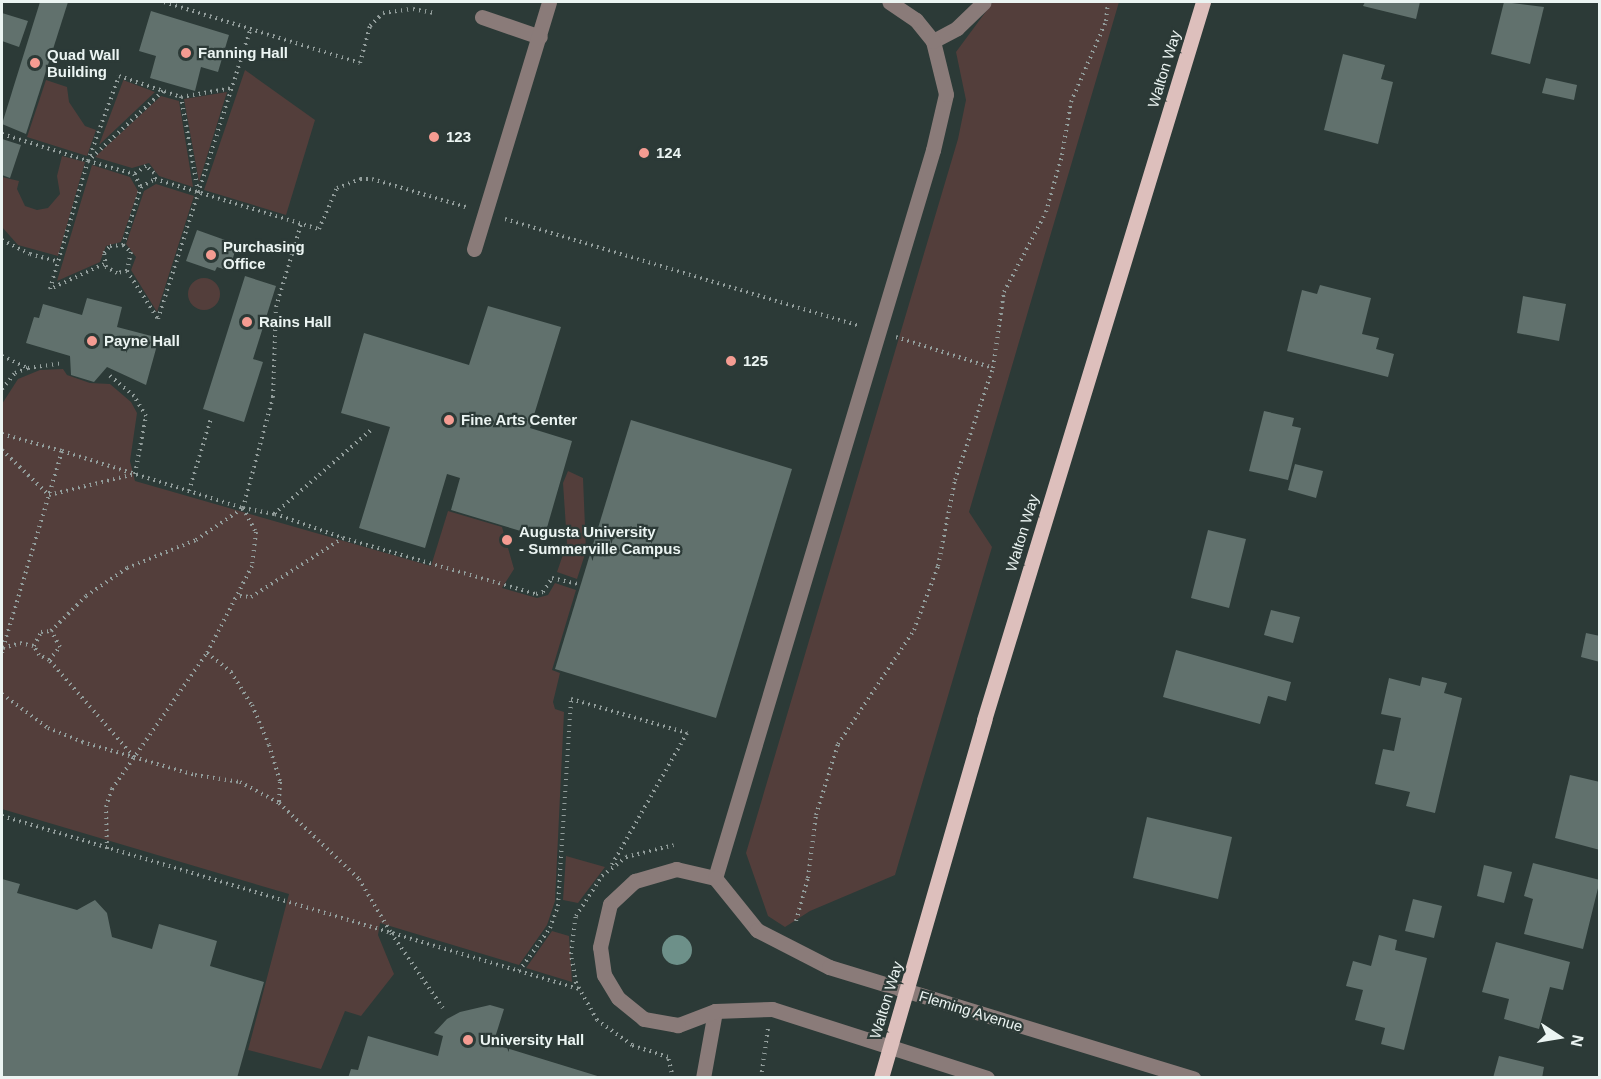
<!DOCTYPE html>
<html>
<head>
<meta charset="utf-8">
<style>
	body { margin:0 }
	#map { position:relative; width:1601px; height:1079px; overflow:hidden; background:#2c3a37; font-family:Arial,sans-serif }
	div>[style] { position:absolute }
	.green>* { inset:0; background:#533e3b }
	.round { border-radius:50% }
	.water>* { inset:0; background:#6d9089 }
	.building>* { inset:0; background:#61716d }
	.path>* { height:4px; margin-top:-2px; transform-origin:0; background:repeating-linear-gradient(90deg,#929d9b 0 1.5px,transparent 0 6px) }
	.minor>* { height:15px; margin:-7.5px; padding:0 7.5px; transform-origin:7.5px; border-radius:7.5px; background:#8a7b79 }
	.major>* { height:15px; margin:-7.5px; padding:0 7.5px; transform-origin:7.5px; border-radius:7.5px; background:#ddbfbc }
	.dots>* { width:16px; height:16px; translate:-50% -50%; box-sizing:border-box; border:3px solid #2c3a37; border-radius:50% }
	span { translate:-50% -50%; white-space:nowrap; text-align:center; line-height:1.15; -webkit-text-stroke:4.5px #2c3a37; paint-order:stroke }
	.poi-label { font-size:15px; color:#ebf4f2; font-weight:700 }
	.left { translate:0 -50%; text-align:left }
	.street-label { font-size:15px; color:#ebf4f2 }
	.frame { position:absolute; inset:0; border:3px solid #ebf4f2; pointer-events:none }
	.north { position:absolute; left:1529px; top:1007px; width:60px; height:60px; -webkit-text-stroke:4px #2c3a37; paint-order:stroke; rotate:102deg; font-size:16px; font-weight:700; line-height:24px; text-align:center; color:#ebf4f2 }
	.north::after { content:''; display:block; margin:auto; width:21px; height:27px; background:#ebf4f2; clip-path:polygon(50% 0,100% 100%,50% 72%,0 100%) }
</style>
</head>
<body>
<div id="map">
	<div class="green">
		<i style="clip-path:polygon(993px 2px,1119px 2px,969px 512px,992px 547px,895px 875px,810px 911px,785px 927px,768px 916px,746px 853px,958px 139px,966px 100px,956px 52px)"></i>
		<i style="clip-path:polygon(245px 70px,315px 120px,286px 215px,204px 190px)"></i>
		<i style="clip-path:polygon(46px 80px,67px 87px,69px 102px,85px 126px,96px 130px,87px 156px,27px 137px)"></i>
		<i style="clip-path:polygon(123px 80px,155px 92px,99px 145px,123px 81px)"></i>
		<i style="clip-path:polygon(227px 92px,199px 182px,184px 99px)"></i>
		<i style="clip-path:polygon(161px 96px,179px 101px,193px 187px,159px 176px,149px 163px,132px 168px,95px 157px)"></i>
		<i style="clip-path:polygon(62px 156px,85px 162px,58px 256px,18px 245px,2px 227px,2px 177px,19px 181px,17px 189px,25px 206px,37px 210px,48px 208px,60px 194px,57px 176px)"></i>
		<i style="clip-path:polygon(92px 165px,130px 177px,138px 191px,121px 242px,106px 246px,100px 262px,57px 281px)"></i>
		<i style="clip-path:polygon(156px 184px,194px 196px,157px 312px,131px 270px,136px 257px,126px 244px,144px 191px)"></i>
		<i class="round" style="left:188px;top:278px;width:32px;height:32px"></i>
		<i style="clip-path:polygon(63px 369px,67px 375px,90px 383px,110px 384px,131px 402px,137px 413px,130px 461px,135px 481px,431px 566px,448px 511px,502px 527px,514px 569px,502px 588px,537px 598px,548px 595px,555px 583px,576px 590px,552px 670px,560px 673px,553px 702px,555px 709px,564px 712px,555px 901px,547px 925px,519px 965px,380px 923px,378px 935px,394px 974px,361px 1016px,345px 1011px,321px 1069px,248px 1050px,289px 894px,2px 809px,2px 404px,18px 379px,40px 370px)"></i>
		<i style="clip-path:polygon(568px 471px,583px 478px,586px 551px,577px 579px,557px 572px,567px 543px,563px 483px)"></i>
		<i style="clip-path:polygon(566px 856px,605px 867px,578px 903px,563px 900px)"></i>
		<i style="clip-path:polygon(552px 931px,569px 936px,572px 982px,526px 968px)"></i>
	</div>
	<div class="water">
		<i class="round" style="left:662px;top:935px;width:30px;height:30px"></i>
	</div>
	<div class="building">
		<i style="clip-path:polygon(40px 2px,68px 2px,26px 134px,2px 124px)"></i>
		<i style="clip-path:polygon(1365px 2px,1420px 2px,1416px 19px,1363px 6px)"></i>
		<i style="clip-path:polygon(1504px 2px,1544px 7px,1530px 64px,1491px 54px)"></i>
		<i style="clip-path:polygon(151px 11px,229px 35px,218px 72px,201px 67px,195px 91px,150px 78px,156px 56px,139px 51px)"></i>
		<i style="clip-path:polygon(2px 13px,28px 21px,19px 47px,2px 41px)"></i>
		<i style="clip-path:polygon(1343px 54px,1385px 65px,1381px 79px,1393px 82px,1378px 144px,1324px 130px)"></i>
		<i style="clip-path:polygon(1546px 78px,1577px 85px,1574px 100px,1542px 93px)"></i>
		<i style="clip-path:polygon(2px 139px,21px 145px,10px 178px,2px 175px)"></i>
		<i style="clip-path:polygon(197px 230px,225px 240px,224px 244px,236px 248px,229px 271px,217px 267px,215px 271px,186px 261px)"></i>
		<i style="clip-path:polygon(245px 276px,276px 286px,253px 359px,263px 362px,244px 422px,203px 409px)"></i>
		<i style="clip-path:polygon(1320px 285px,1371px 298px,1362px 334px,1379px 338px,1376px 349px,1394px 354px,1388px 377px,1287px 351px,1302px 290px,1317px 294px)"></i>
		<i style="clip-path:polygon(1523px 296px,1566px 304px,1559px 341px,1517px 333px)"></i>
		<i style="clip-path:polygon(87px 298px,122px 307px,117px 327px,159px 338px,146px 385px,107px 367px,94px 382px,71px 375px,70px 356px,26px 343px,34px 317px,39px 318px,43px 304px,82px 315px)"></i>
		<i style="clip-path:polygon(488px 306px,561px 327px,530px 428px,572px 441px,544px 538px,451px 510px,460px 478px,447px 474px,425px 548px,359px 528px,390px 427px,341px 413px,364px 333px,469px 365px)"></i>
		<i style="clip-path:polygon(1264px 411px,1294px 418px,1292px 426px,1301px 428px,1288px 480px,1249px 471px)"></i>
		<i style="clip-path:polygon(631px 420px,792px 469px,716px 718px,555px 669px)"></i>
		<i style="clip-path:polygon(1295px 464px,1323px 471px,1316px 498px,1288px 490px)"></i>
		<i style="clip-path:polygon(1208px 530px,1246px 539px,1229px 608px,1191px 598px)"></i>
		<i style="clip-path:polygon(1271px 610px,1300px 617px,1293px 643px,1264px 635px)"></i>
		<i style="clip-path:polygon(1586px 633px,1600px 636px,1600px 662px,1581px 657px)"></i>
		<i style="clip-path:polygon(1176px 650px,1291px 682px,1286px 701px,1268px 696px,1260px 724px,1163px 697px)"></i>
		<i style="clip-path:polygon(1422px 677px,1447px 683px,1444px 693px,1462px 698px,1435px 813px,1406px 806px,1410px 792px,1375px 784px,1383px 749px,1394px 751px,1401px 718px,1381px 714px,1389px 678px,1420px 686px)"></i>
		<i style="clip-path:polygon(1570px 775px,1600px 782px,1600px 850px,1555px 838px)"></i>
		<i style="clip-path:polygon(1147px 817px,1232px 837px,1218px 899px,1133px 878px)"></i>
		<i style="clip-path:polygon(1533px 863px,1600px 880px,1583px 949px,1524px 934px,1533px 899px,1524px 896px)"></i>
		<i style="clip-path:polygon(1484px 865px,1512px 872px,1504px 903px,1477px 896px)"></i>
		<i style="clip-path:polygon(2px 879px,20px 884px,17px 893px,77px 910px,95px 900px,107px 913px,112px 937px,152px 949px,159px 924px,217px 941px,210px 966px,264px 982px,237px 1078px,2px 1078px)"></i>
		<i style="clip-path:polygon(1413px 899px,1442px 906px,1434px 938px,1405px 931px)"></i>
		<i style="clip-path:polygon(1379px 935px,1397px 940px,1395px 950px,1427px 958px,1404px 1050px,1381px 1044px,1385px 1028px,1355px 1020px,1363px 990px,1346px 986px,1353px 961px,1371px 966px)"></i>
		<i style="clip-path:polygon(1496px 942px,1570px 962px,1563px 990px,1550px 987px,1539px 1029px,1504px 1019px,1509px 999px,1482px 992px)"></i>
		<i style="clip-path:polygon(490px 1005px,504px 1009px,493px 1044px,604px 1078px,348px 1078px,351px 1069px,358px 1070px,368px 1036px,438px 1056px,443px 1036px,434px 1033px,447px 1019px,460px 1012px)"></i>
		<i style="clip-path:polygon(1499px 1056px,1544px 1067px,1542px 1078px,1493px 1078px)"></i>
	</div>
	<div class="path">
		<i style="left:164px;top:2px;width:205px;rotate:17.3deg"></i>
		<i style="left:360px;top:63px;width:38px;rotate:-75deg"></i>
		<i style="left:370px;top:26px;width:18px;rotate:-45deg"></i>
		<i style="left:383px;top:13px;width:30px;rotate:-8deg"></i>
		<i style="left:413px;top:9px;width:20px;rotate:11deg"></i>
		<i style="left:163px;top:91px;width:103px;rotate:137deg"></i>
		<i style="left:88px;top:161px;width:90px;rotate:-70deg"></i>
		<i style="left:119px;top:76px;width:65px;rotate:18.7deg"></i>
		<i style="left:2px;top:134px;width:90px;rotate:17.4deg"></i>
		<i style="left:155px;top:179px;width:6px;rotate:-99deg"></i>
		<i style="left:154px;top:173px;width:11px;rotate:-139deg"></i>
		<i style="left:146px;top:166px;width:14px;rotate:146deg"></i>
		<i style="left:134px;top:174px;width:15px;rotate:62deg"></i>
		<i style="left:141px;top:187px;width:16px;rotate:-30deg"></i>
		<i style="left:155px;top:179px;width:171px;rotate:17deg"></i>
		<i style="left:319px;top:229px;width:45px;rotate:-66.3deg"></i>
		<i style="left:337px;top:188px;width:25px;rotate:-21deg"></i>
		<i style="left:360px;top:179px;width:12px"></i>
		<i style="left:372px;top:179px;width:98px;rotate:16.6deg"></i>
		<i style="left:198px;top:192px;width:97px;rotate:-100.1deg"></i>
		<i style="left:181px;top:97px;width:52px;rotate:-10deg"></i>
		<i style="left:505px;top:219px;width:370px;rotate:16.8deg"></i>
		<i style="left:2px;top:240px;width:31px;rotate:27deg"></i>
		<i style="left:30px;top:254px;width:30px;rotate:15deg"></i>
		<i style="left:123px;top:245px;width:61px;rotate:-72.8deg"></i>
		<i style="left:104px;top:264px;width:60px;rotate:155.2deg"></i>
		<i style="left:50px;top:289px;width:134px;rotate:-73.5deg"></i>
		<i style="left:88px;top:161px;width:48px;rotate:15.8deg"></i>
		<i style="left:127px;top:271px;width:10px;rotate:169deg"></i>
		<i style="left:117px;top:273px;width:13px;rotate:-151deg"></i>
		<i style="left:106px;top:267px;width:14px;rotate:-98deg"></i>
		<i style="left:104px;top:253px;width:9px;rotate:-49deg"></i>
		<i style="left:110px;top:246px;width:13px;rotate:-4deg"></i>
		<i style="left:123px;top:245px;width:11px;rotate:41deg"></i>
		<i style="left:131px;top:252px;width:19px;rotate:102deg"></i>
		<i style="left:127px;top:271px;width:57px;rotate:57.1deg"></i>
		<i style="left:158px;top:319px;width:305px;rotate:-72.3deg"></i>
		<i style="left:896px;top:337px;width:102px;rotate:17.7deg"></i>
		<i style="left:2px;top:356px;width:29px;rotate:25deg"></i>
		<i style="left:28px;top:368px;width:35px;rotate:-8deg"></i>
		<i style="left:2px;top:389px;width:21px;rotate:-51deg"></i>
		<i style="left:15px;top:373px;width:14px;rotate:-21deg"></i>
		<i style="left:2px;top:434px;width:62px;rotate:15.8deg"></i>
		<i style="left:2px;top:450px;width:65px;rotate:43.8deg"></i>
		<i style="left:49px;top:495px;width:89px;rotate:-13.7deg"></i>
		<i style="left:135px;top:474px;width:59px;rotate:-79.3deg"></i>
		<i style="left:146px;top:416px;width:23px;rotate:-121deg"></i>
		<i style="left:134px;top:396px;width:33px;rotate:-140deg"></i>
		<i style="left:189px;top:491px;width:76px;rotate:-73.2deg"></i>
		<i style="left:243px;top:508px;width:115px;rotate:-74.9deg"></i>
		<i style="left:273px;top:397px;width:90px;rotate:-88.1deg"></i>
		<i style="left:276px;top:307px;width:87px;rotate:-73.2deg"></i>
		<i style="left:275px;top:514px;width:72px;rotate:19.4deg"></i>
		<i style="left:240px;top:596px;width:11px;rotate:5deg"></i>
		<i style="left:251px;top:597px;width:109px;rotate:-32.7deg"></i>
		<i style="left:343px;top:538px;width:201px;rotate:16.2deg"></i>
		<i style="left:536px;top:594px;width:7px;rotate:-16deg"></i>
		<i style="left:543px;top:592px;width:17px;rotate:-57deg"></i>
		<i style="left:552px;top:578px;width:26px;rotate:13deg"></i>
		<i style="left:3px;top:648px;width:206px;rotate:-73.3deg"></i>
		<i style="left:62px;top:451px;width:190px;rotate:17.5deg"></i>
		<i style="left:243px;top:508px;width:32px;rotate:11deg"></i>
		<i style="left:274px;top:514px;width:130px;rotate:-40.9deg"></i>
		<i style="left:2px;top:653px;width:5px;rotate:-79deg"></i>
		<i style="left:3px;top:648px;width:18px;rotate:-16deg"></i>
		<i style="left:20px;top:643px;width:14px;rotate:12deg"></i>
		<i style="left:49px;top:660px;width:11px;rotate:-153deg"></i>
		<i style="left:39px;top:655px;width:10px;rotate:-119deg"></i>
		<i style="left:34px;top:646px;width:16px;rotate:-63deg"></i>
		<i style="left:41px;top:632px;width:10px;rotate:-6deg"></i>
		<i style="left:2px;top:694px;width:57px;rotate:36.5deg"></i>
		<i style="left:48px;top:728px;width:37px;rotate:22deg"></i>
		<i style="left:82px;top:742px;width:118px;rotate:16.3deg"></i>
		<i style="left:195px;top:775px;width:46px;rotate:8.8deg"></i>
		<i style="left:240px;top:782px;width:44px;rotate:28.3deg"></i>
		<i style="left:279px;top:803px;width:110px;rotate:43.5deg"></i>
		<i style="left:359px;top:879px;width:63px;rotate:59.3deg"></i>
		<i style="left:391px;top:933px;width:91px;rotate:55.3deg"></i>
		<i style="left:134px;top:757px;width:129px;rotate:-131.2deg"></i>
		<i style="left:49px;top:660px;width:17px;rotate:-50deg"></i>
		<i style="left:60px;top:647px;width:18px;rotate:-119deg"></i>
		<i style="left:51px;top:631px;width:49px;rotate:-45deg"></i>
		<i style="left:86px;top:596px;width:50px;rotate:-34.3deg"></i>
		<i style="left:127px;top:568px;width:74px;rotate:-22.1deg"></i>
		<i style="left:196px;top:540px;width:57px;rotate:-34.2deg"></i>
		<i style="left:243px;top:508px;width:27px;rotate:62deg"></i>
		<i style="left:256px;top:532px;width:34px;rotate:97deg"></i>
		<i style="left:252px;top:566px;width:98px;rotate:117.3deg"></i>
		<i style="left:2px;top:816px;width:602px;rotate:16.69deg"></i>
		<i style="left:107px;top:849px;width:42px;rotate:-91.4deg"></i>
		<i style="left:106px;top:807px;width:19px;rotate:-72deg"></i>
		<i style="left:112px;top:789px;width:166px;rotate:-55.1deg"></i>
		<i style="left:207px;top:653px;width:31px;rotate:38deg"></i>
		<i style="left:231px;top:672px;width:39px;rotate:58deg"></i>
		<i style="left:252px;top:705px;width:43px;rotate:67deg"></i>
		<i style="left:269px;top:745px;width:39px;rotate:73deg"></i>
		<i style="left:280px;top:782px;width:21px;rotate:93deg"></i>
		<i style="left:796px;top:921px;width:45px;rotate:-74.4deg"></i>
		<i style="left:808px;top:878px;width:64px;rotate:-82.8deg"></i>
		<i style="left:816px;top:815px;width:74px;rotate:-72.8deg"></i>
		<i style="left:838px;top:744px;width:137px;rotate:-56.3deg"></i>
		<i style="left:914px;top:630px;width:68px;rotate:-69.4deg"></i>
		<i style="left:938px;top:566px;width:88px;rotate:-78.8deg"></i>
		<i style="left:955px;top:480px;width:118px;rotate:-71.3deg"></i>
		<i style="left:993px;top:368px;width:77px;rotate:-81.8deg"></i>
		<i style="left:1004px;top:292px;width:90px;rotate:-62.3deg"></i>
		<i style="left:1046px;top:212px;width:59px;rotate:-74.3deg"></i>
		<i style="left:1062px;top:155px;width:54px;rotate:-80.4deg"></i>
		<i style="left:1071px;top:102px;width:88px;rotate:-66.6deg"></i>
		<i style="left:1106px;top:21px;width:19px;rotate:-84deg"></i>
		<i style="left:519px;top:971px;width:53px;rotate:-54.2deg"></i>
		<i style="left:550px;top:928px;width:23px;rotate:-70deg"></i>
		<i style="left:558px;top:906px;width:207px;rotate:-86.4deg"></i>
		<i style="left:571px;top:699px;width:121px;rotate:16.3deg"></i>
		<i style="left:687px;top:733px;width:155px;rotate:119.7deg"></i>
		<i style="left:673px;top:1078px;width:22px;rotate:-103deg"></i>
		<i style="left:668px;top:1057px;width:38px;rotate:-162deg"></i>
		<i style="left:632px;top:1045px;width:43px;rotate:-144.5deg"></i>
		<i style="left:597px;top:1020px;width:43px;rotate:-119.6deg"></i>
		<i style="left:576px;top:983px;width:29px;rotate:-100deg"></i>
		<i style="left:571px;top:954px;width:38px;rotate:-83deg"></i>
		<i style="left:576px;top:916px;width:48px;rotate:-57deg"></i>
		<i style="left:602px;top:876px;width:31px;rotate:-38deg"></i>
		<i style="left:626px;top:857px;width:49px;rotate:-14deg"></i>
		<i style="left:761px;top:1078px;width:50px;rotate:-82deg"></i>
	</div>
	<div class="minor">
		<i style="left:482px;top:17px;width:61px;rotate:19deg"></i>
		<i style="left:933px;top:41px;width:27px;rotate:-28deg"></i>
		<i style="left:957px;top:28px;width:37px;rotate:-44deg"></i>
		<i style="left:474px;top:249px;width:258px;rotate:-73.1deg"></i>
		<i style="left:715px;top:878px;width:760px;rotate:-73.33deg"></i>
		<i style="left:933px;top:150px;width:57px;rotate:-76.9deg"></i>
		<i style="left:946px;top:94px;width:55px;rotate:-103.8deg"></i>
		<i style="left:933px;top:41px;width:27px;rotate:-129deg"></i>
		<i style="left:916px;top:20px;width:32px;rotate:-146deg"></i>
		<i style="left:703px;top:1078px;width:68px;rotate:-79.8deg"></i>
		<i style="left:987px;top:1078px;width:226px;rotate:-162.2deg"></i>
		<i style="left:772px;top:1009px;width:57px;rotate:178deg"></i>
		<i style="left:715px;top:1011px;width:40px;rotate:159deg"></i>
		<i style="left:678px;top:1025px;width:35px;rotate:-170deg"></i>
		<i style="left:644px;top:1019px;width:33px;rotate:-141deg"></i>
		<i style="left:618px;top:998px;width:27px;rotate:-121deg"></i>
		<i style="left:604px;top:975px;width:28px;rotate:-98deg"></i>
		<i style="left:600px;top:947px;width:44px;rotate:-76.9deg"></i>
		<i style="left:610px;top:904px;width:34px;rotate:-43deg"></i>
		<i style="left:635px;top:881px;width:43px;rotate:-16.3deg"></i>
		<i style="left:676px;top:869px;width:40px;rotate:13deg"></i>
		<i style="left:715px;top:878px;width:67px;rotate:51.1deg"></i>
		<i style="left:757px;top:930px;width:81px;rotate:27.2deg"></i>
		<i style="left:829px;top:967px;width:381px;rotate:17deg"></i>
	</div>
	<div class="major">
		<i style="left:881px;top:1078px;width:373px;rotate:-73.9deg"></i>
		<i style="left:984px;top:720px;width:751px;rotate:-73.04deg"></i>
	</div>
	<div class="dots">
		<i style="left:186px;top:53px;background:#f59c92"></i>
		<i style="left:35px;top:63px;background:#f59c92"></i>
		<i style="left:434px;top:137px;background:#f59c92"></i>
		<i style="left:644px;top:153px;background:#f59c92"></i>
		<i style="left:211px;top:255px;background:#f59c92"></i>
		<i style="left:247px;top:322px;background:#f59c92"></i>
		<i style="left:92px;top:341px;background:#f59c92"></i>
		<i style="left:731px;top:361px;background:#f59c92"></i>
		<i style="left:449px;top:420px;background:#f59c92"></i>
		<i style="left:507px;top:540px;background:#f59c92"></i>
		<i style="left:468px;top:1040px;background:#f59c92"></i>
	</div>
	<div class="poi-label">
		<span class="left" style="left:198px;top:53px">Fanning Hall</span>
		<span class="left" style="left:47px;top:63px">Quad Wall<br>Building</span>
		<span class="left" style="left:446px;top:137px">123</span>
		<span class="left" style="left:656px;top:153px">124</span>
		<span class="left" style="left:223px;top:255px">Purchasing<br>Office</span>
		<span class="left" style="left:259px;top:322px">Rains Hall</span>
		<span class="left" style="left:104px;top:341px">Payne Hall</span>
		<span class="left" style="left:743px;top:361px">125</span>
		<span class="left" style="left:461px;top:420px">Fine Arts Center</span>
		<span class="left" style="left:519px;top:540px">Augusta University<br>- Summerville Campus</span>
		<span class="left" style="left:480px;top:1040px">University Hall</span>
	</div>
	<div class="street-label">
		<span style="left:1164px;top:69px;rotate:-73deg">Walton Way</span>
		<span style="left:1022px;top:533px;rotate:-73deg">Walton Way</span>
		<span style="left:886px;top:1000px;rotate:-73deg">Walton Way</span>
		<span style="left:971px;top:1011px;rotate:17deg">Fleming Avenue</span>
	</div>
	<div class="frame"></div>
	<div class="north">N</div>
</div>
</body>
</html>
